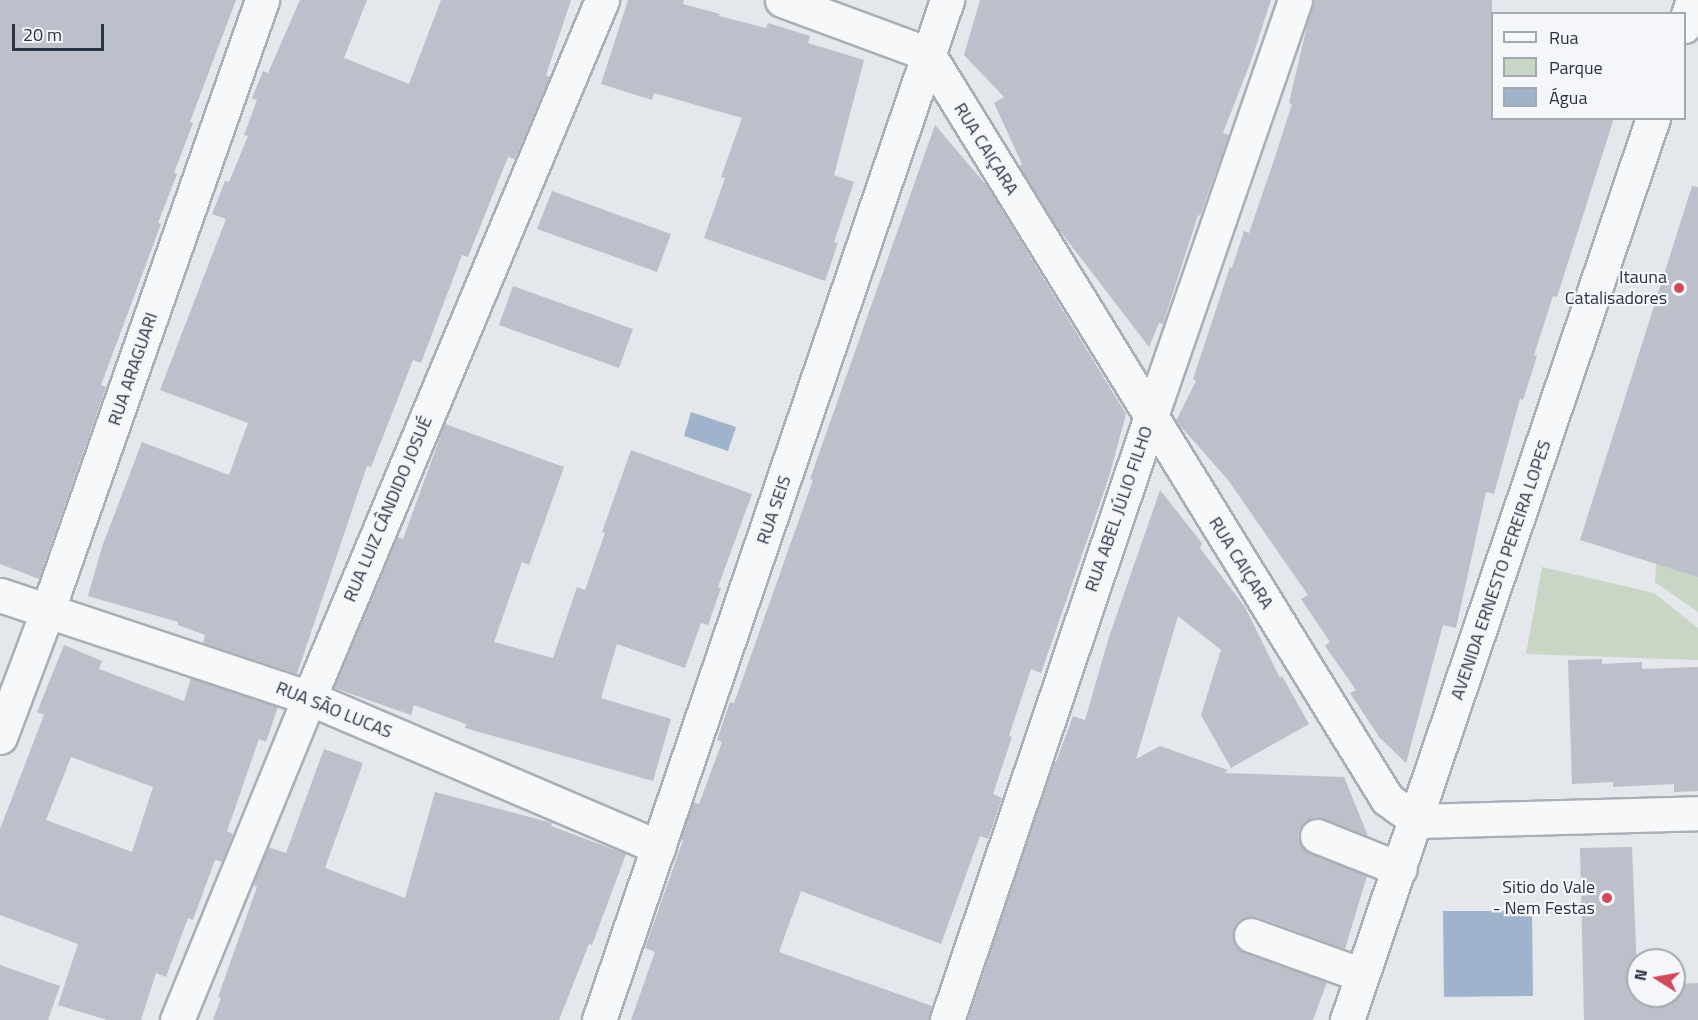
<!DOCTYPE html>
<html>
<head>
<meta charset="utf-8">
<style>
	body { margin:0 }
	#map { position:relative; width:1698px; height:1020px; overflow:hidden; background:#e4e7ec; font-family:"Titillium Web",sans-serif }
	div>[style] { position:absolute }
	.green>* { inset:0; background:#c9d6c5 }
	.water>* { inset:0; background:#9fb4cc }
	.building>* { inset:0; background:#bbc0ca }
	.roads { filter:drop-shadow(2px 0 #a9aeb7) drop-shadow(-2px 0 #a9aeb7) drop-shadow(0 2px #a9aeb7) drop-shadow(0 -2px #a9aeb7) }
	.minor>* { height:33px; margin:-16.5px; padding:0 16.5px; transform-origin:16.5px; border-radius:16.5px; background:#f7f8fa }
	.dots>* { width:16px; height:16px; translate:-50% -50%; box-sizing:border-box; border:3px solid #f4f6f9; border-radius:50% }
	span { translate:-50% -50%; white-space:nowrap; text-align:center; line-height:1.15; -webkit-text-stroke:4.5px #f4f6f9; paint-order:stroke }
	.street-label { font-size:18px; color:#2b3445 }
	.poi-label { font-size:18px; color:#2b3445 }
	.right { translate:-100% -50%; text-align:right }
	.legend { position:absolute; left:1491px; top:12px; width:195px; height:108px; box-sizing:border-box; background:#f4f6f9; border:2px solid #a4a8b1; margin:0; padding:8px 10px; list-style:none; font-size:18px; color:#2b3445 }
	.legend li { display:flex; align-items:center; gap:12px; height:30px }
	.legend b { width:30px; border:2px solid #a4a8b1 }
	.north { position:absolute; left:1626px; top:948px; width:60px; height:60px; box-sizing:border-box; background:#f4f6f9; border:2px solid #a4a8b1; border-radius:50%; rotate:281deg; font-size:16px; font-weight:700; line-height:24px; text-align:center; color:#2b3445 }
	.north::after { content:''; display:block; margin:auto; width:21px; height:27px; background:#d1495b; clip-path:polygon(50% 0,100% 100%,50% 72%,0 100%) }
	.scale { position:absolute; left:12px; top:24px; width:92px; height:27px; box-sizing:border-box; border:3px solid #2b3445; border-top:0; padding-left:8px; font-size:18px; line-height:21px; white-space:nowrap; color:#2b3445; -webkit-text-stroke:4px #f4f6f9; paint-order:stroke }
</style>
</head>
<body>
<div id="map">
	<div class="green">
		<i style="clip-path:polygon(1698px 428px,1698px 612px,1655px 582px,1663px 449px)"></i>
		<i style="clip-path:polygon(1542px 567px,1654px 593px,1698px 628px,1698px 660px,1526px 654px)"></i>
	</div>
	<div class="water">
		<i style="clip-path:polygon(691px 412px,736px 427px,728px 451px,684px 436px)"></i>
		<i style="clip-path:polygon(1443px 911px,1532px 911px,1533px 996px,1444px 997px)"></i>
	</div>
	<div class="building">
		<i style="clip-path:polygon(0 0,236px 0,190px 122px,193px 123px,174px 173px,177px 174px,158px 223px,161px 224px,101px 385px,106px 387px,39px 579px,0 564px)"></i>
		<i style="clip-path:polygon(300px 0,367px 0,344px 58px,409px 84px,441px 0,571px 0,546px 75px,550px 77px,515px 159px,508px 157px,468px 257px,462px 255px,421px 363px,413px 360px,371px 467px,367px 466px,297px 674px,203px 643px,205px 635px,178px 625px,178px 622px,88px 596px,102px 547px,142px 442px,229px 475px,248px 423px,160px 390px,226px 219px,212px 214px,225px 181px,229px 182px,248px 136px,244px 135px,257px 100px,252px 98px,263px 71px,268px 73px)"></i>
		<i style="clip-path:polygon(628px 0,684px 0,683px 4px,720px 14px,719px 16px,766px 28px,768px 23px,810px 36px,808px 43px,864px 60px,834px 175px,854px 182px,834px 242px,838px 243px,825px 281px,704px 238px,725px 178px,721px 177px,742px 118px,654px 93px,652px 100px,601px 84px)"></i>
		<i style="clip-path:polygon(980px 0,1271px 0,1251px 61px,1223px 133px,1229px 135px,1200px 216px,1198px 215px,1163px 324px,1159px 323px,1149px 347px,1057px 227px,1019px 166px,1022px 164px,994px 103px,1004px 97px,964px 55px)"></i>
		<i style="clip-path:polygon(1313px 0,1492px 0,1492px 118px,1614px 118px,1557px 297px,1553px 296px,1534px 355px,1537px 356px,1523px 400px,1520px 399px,1494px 494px,1486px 492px,1456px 628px,1443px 625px,1406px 763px,1380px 738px,1350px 693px,1356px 690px,1325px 646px,1330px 642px,1301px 599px,1308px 595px,1228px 480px,1176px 421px,1196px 381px,1193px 379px,1230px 267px,1232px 268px,1244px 231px,1249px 233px,1274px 160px,1292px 104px,1289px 103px)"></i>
		<i style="clip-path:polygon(935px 125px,987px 186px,1126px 414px,1109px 477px,1041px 673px,1031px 669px,1009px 736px,1012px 737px,993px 794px,1002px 798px,988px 839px,980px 836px,941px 944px,801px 891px,779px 952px,932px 1006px,929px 1020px,631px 1020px,655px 952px,645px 948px,683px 840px,680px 839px,693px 802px,699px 804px,722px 742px,717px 740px,730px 702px,734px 703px,760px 630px,813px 480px,810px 479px)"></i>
		<i style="clip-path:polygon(1692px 186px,1698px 187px,1698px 577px,1580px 540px)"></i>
		<i style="clip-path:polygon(552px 191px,671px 234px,657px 272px,537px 229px)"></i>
		<i style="clip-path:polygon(513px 286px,633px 329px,619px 368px,499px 325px)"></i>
		<i style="clip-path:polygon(445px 424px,564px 467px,529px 565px,522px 562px,494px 642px,553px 658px,577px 587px,585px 590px,605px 533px,602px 532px,631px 450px,752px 494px,718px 587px,721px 588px,708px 625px,701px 623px,685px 668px,617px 644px,601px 698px,671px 719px,653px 781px,465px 728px,466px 724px,414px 705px,411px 715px,334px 688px,397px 537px,403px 539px)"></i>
		<i style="clip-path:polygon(1160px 490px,1202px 543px,1200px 548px,1245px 607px,1280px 678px,1282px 676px,1309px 724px,1231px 768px,1201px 715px,1221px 650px,1178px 616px,1136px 759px,1160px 746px,1228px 770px,1224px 773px,1344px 777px,1368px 836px,1315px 817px,1305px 822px,1299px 830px,1298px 838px,1302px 847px,1310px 853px,1367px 876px,1345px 949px,1257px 917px,1248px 917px,1239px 920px,1234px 928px,1233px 939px,1236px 947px,1244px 952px,1327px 982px,1313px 1020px,968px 1020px,1054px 761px,1056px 762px,1073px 716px,1085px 720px,1109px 637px)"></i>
		<i style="clip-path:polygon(evenodd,64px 645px,102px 661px,99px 669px,184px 701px,191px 678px,278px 707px,266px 742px,259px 739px,227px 831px,233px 834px,222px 862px,215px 860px,193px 920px,188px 918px,166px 977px,156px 973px,141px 1020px,107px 1020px,58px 1005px,78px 944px,0 915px,0 829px,44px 715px,37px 712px,64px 645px,71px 757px,153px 787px,132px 852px,46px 820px,71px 757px)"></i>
		<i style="clip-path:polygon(1602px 659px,1602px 664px,1642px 662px,1642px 669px,1698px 667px,1698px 791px,1674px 792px,1674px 784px,1613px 787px,1613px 782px,1572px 784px,1568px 660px)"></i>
		<i style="clip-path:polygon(324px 749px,363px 763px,325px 868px,405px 898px,435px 792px,552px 823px,551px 826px,626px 854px,592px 945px,589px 944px,559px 1020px,213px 1020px,221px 998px,218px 997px,257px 887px,254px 886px,257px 873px,268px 847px,286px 853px)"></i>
		<i style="clip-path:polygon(1632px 847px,1638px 996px,1674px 996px,1674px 984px,1698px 983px,1698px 1020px,1584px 1020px,1580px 848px)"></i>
		<i style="clip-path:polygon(0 965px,60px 986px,48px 1020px,0 1020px)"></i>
	</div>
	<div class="roads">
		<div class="minor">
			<i style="left:782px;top:0;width:156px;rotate:20.3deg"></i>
			<i style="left:928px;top:54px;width:875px;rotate:58.36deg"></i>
			<i style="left:1387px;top:799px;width:37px;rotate:36deg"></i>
			<i style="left:1417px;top:821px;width:281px;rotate:-1.6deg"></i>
			<i style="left:1684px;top:26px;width:28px;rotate:-71deg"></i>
			<i style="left:0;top:595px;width:326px;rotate:18.4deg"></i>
			<i style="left:309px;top:698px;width:380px;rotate:23.1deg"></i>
			<i style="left:0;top:737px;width:134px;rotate:-69.4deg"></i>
			<i style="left:47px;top:612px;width:649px;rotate:-70.64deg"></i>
			<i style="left:1317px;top:836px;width:89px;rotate:21.7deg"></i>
			<i style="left:1251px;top:935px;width:118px;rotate:19.8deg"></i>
			<i style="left:177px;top:1020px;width:348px;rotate:-67.7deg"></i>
			<i style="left:309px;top:698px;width:757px;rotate:-67.23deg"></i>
			<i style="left:599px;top:1020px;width:1078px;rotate:-71.16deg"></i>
			<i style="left:947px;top:1020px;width:638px;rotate:-71.34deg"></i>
			<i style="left:1151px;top:416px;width:440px;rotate:-70.9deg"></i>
			<i style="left:1347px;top:1020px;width:952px;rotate:-71.26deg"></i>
		</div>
	</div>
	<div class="dots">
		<i style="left:1679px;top:288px;background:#d1495b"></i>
		<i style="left:1607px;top:898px;background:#d1495b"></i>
	</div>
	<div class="street-label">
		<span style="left:986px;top:149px;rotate:58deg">RUA CAIÇARA</span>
		<span style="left:133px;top:369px;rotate:-71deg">RUA ARAGUARI</span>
		<span style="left:388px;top:509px;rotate:-67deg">RUA LUIZ CÂNDIDO JOSUÉ</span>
		<span style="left:1119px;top:509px;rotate:-71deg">RUA ABEL JÚLIO FILHO</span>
		<span style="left:774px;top:510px;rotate:-71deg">RUA SEIS</span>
		<span style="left:1241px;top:563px;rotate:58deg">RUA CAIÇARA</span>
		<span style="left:1501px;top:570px;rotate:-71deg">AVENIDA ERNESTO PEREIRA LOPES</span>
		<span style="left:334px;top:710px;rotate:22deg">RUA SÃO LUCAS</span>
	</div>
	<div class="poi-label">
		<span class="right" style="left:1667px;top:288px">Itauna<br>Catalisadores</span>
		<span class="right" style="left:1595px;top:898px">Sitio do Vale<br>- Nem Festas</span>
	</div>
	<ul class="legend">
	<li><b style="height:8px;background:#f7f8fa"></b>Rua</li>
	<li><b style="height:16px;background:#c9d6c5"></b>Parque</li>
	<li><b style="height:16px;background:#9fb4cc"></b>Água</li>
	</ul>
	<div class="north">N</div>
	<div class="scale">20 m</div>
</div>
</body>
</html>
